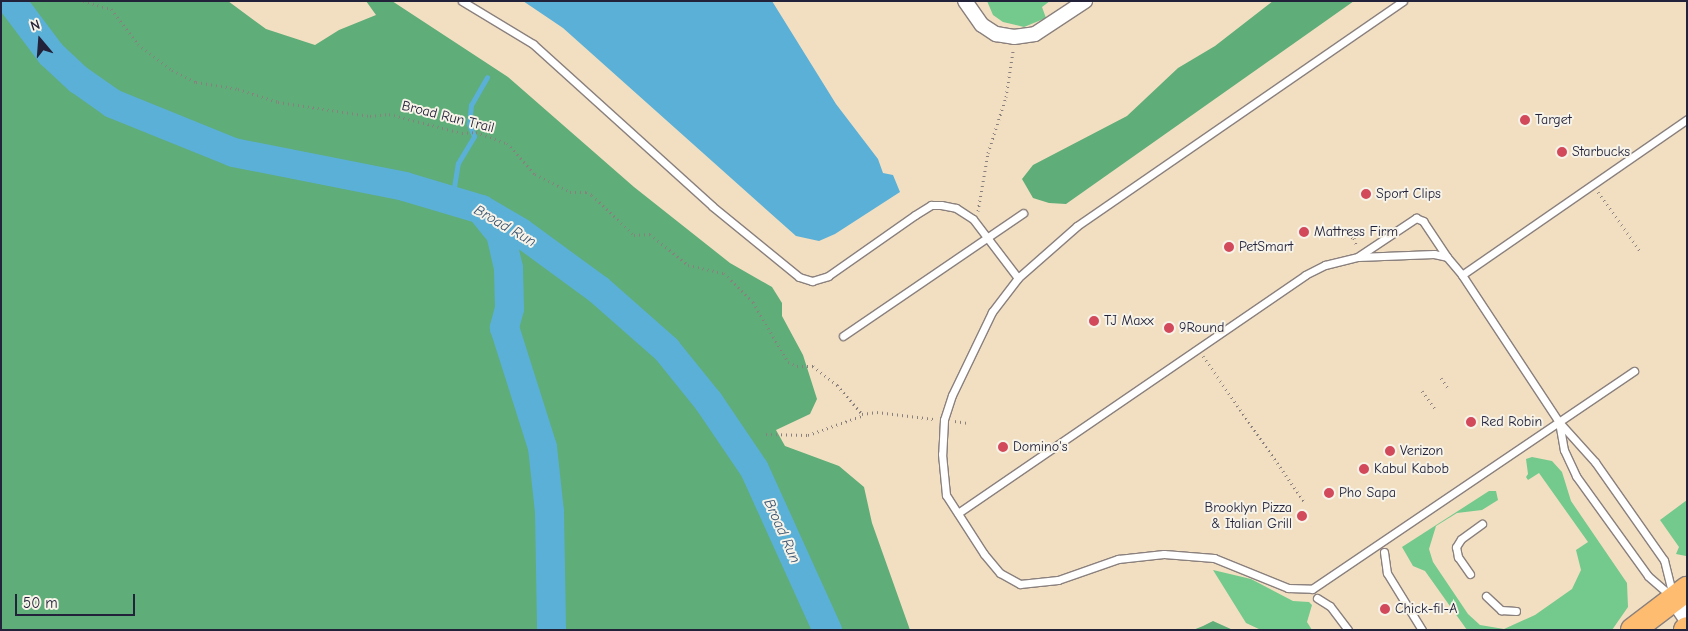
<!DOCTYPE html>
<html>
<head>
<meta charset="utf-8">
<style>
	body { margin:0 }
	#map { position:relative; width:1688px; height:631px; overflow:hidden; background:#f2dfc1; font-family:"Comic Neue",sans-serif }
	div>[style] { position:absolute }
	.green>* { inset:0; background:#74c98d }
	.forest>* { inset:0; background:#5fad78 }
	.water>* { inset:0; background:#5bb0d7 }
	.stream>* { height:5px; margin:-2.5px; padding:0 2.5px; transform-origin:2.5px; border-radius:2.5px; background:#5bb0d7 }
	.river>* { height:29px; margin:-14.5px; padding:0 14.5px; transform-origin:14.5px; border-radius:14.5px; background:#5bb0d7 }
	.path>* { height:3px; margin-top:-1.5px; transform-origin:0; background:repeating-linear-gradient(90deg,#8a807e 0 1px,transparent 0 5px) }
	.roads { filter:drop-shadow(1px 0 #8a807e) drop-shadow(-1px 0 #8a807e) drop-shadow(0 1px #8a807e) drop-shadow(0 -1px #8a807e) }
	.service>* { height:7px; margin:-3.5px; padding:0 3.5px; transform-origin:3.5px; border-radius:3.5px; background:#fff }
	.minor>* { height:14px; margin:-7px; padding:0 7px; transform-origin:7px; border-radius:7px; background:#fff }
	.tertiary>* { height:18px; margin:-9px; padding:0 9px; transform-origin:9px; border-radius:9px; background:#fff }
	.trunk>* { height:24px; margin:-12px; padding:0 12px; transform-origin:12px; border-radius:12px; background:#fdbc70 }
	.dots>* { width:14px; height:14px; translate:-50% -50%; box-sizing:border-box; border:2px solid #f7f3e8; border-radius:50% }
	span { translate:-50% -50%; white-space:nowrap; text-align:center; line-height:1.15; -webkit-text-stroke:4px #f7f3e8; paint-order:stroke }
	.street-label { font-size:14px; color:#22223b }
	.poi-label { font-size:14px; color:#22223b }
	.left { translate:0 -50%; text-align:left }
	.right { translate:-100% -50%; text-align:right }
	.water-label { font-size:15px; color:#365472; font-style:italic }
	.frame { position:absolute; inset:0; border:2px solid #22223b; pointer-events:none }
	.north { position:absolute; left:15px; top:15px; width:50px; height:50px; -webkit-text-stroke:4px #f7f3e8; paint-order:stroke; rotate:342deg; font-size:14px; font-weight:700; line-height:20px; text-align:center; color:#22223b }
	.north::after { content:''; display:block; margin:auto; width:18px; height:22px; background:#22223b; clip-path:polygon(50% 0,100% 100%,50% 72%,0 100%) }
	.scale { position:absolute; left:15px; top:594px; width:120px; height:22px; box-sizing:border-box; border:2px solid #22223b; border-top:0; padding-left:6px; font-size:15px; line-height:18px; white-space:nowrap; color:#22223b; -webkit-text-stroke:4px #f7f3e8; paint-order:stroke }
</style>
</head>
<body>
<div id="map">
	<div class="green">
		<i style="clip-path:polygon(987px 1px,1050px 1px,1042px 7px,1046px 18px,1024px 27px,1003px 22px,993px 15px)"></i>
		<i style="clip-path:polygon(1532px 457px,1552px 461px,1562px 472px,1571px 501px,1627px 583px,1628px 607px,1612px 630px,1467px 630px,1425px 571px,1413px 566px,1402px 547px,1489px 491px,1496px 491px,1498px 500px,1482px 510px,1457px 513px,1436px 526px,1429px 549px,1433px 562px,1468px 614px,1480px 625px,1504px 629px,1535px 615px,1572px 589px,1581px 570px,1576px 550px,1588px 542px,1539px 473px,1528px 480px,1526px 477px,1528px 474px,1526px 459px)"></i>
		<i style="clip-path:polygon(1687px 500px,1687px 555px,1686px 556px,1676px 554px,1679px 547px,1660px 520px)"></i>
		<i style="clip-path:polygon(1213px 570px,1251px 579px,1293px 601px,1309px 602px,1312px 605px,1307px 622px,1312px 630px,1261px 630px,1246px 623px)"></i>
	</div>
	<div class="forest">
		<i style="clip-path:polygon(1px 1px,228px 1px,266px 29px,315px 45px,339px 30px,376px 15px,366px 1px,392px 1px,508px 77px,634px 187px,730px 263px,772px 287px,782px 303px,782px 316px,803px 355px,817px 399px,810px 414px,776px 430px,785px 446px,839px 466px,864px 487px,872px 523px,910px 630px,1px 630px)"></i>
		<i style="clip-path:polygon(1273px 1px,1354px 1px,1066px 204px,1049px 203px,1033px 198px,1022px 179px,1033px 165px,1127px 116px,1178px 68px,1215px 46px)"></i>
		<i style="clip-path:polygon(1213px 621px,1233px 630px,1193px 630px,1203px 626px)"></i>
	</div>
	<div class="water">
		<i style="clip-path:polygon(523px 1px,772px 1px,836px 104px,878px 159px,883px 173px,893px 175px,900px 192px,835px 234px,819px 241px,796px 236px,563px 28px)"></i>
	</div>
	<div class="stream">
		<i style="left:452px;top:200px;width:37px;rotate:-81deg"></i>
		<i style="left:458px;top:163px;width:31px;rotate:-59deg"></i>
		<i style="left:474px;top:136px;width:13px;rotate:-113deg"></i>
		<i style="left:469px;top:124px;width:19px;rotate:-84deg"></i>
		<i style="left:471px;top:105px;width:32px;rotate:-60deg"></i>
	</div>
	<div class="river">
		<i style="left:11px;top:1px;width:66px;rotate:53deg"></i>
		<i style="left:51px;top:54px;width:37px;rotate:43deg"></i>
		<i style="left:78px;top:79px;width:42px;rotate:35.2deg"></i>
		<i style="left:112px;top:103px;width:131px;rotate:22deg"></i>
		<i style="left:233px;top:152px;width:174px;rotate:11.2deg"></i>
		<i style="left:404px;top:186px;width:80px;rotate:16.6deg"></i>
		<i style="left:481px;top:209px;width:45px;rotate:30.5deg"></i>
		<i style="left:520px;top:232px;width:97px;rotate:36.2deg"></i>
		<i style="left:598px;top:289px;width:91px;rotate:41.4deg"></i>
		<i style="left:666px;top:349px;width:67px;rotate:51.1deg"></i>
		<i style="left:708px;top:401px;width:82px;rotate:55.9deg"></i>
		<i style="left:754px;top:469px;width:177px;rotate:65.6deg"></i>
		<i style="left:482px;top:211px;width:28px;rotate:51deg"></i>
		<i style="left:500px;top:233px;width:36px;rotate:77deg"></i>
		<i style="left:508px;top:268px;width:40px;rotate:88.6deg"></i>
		<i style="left:509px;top:308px;width:20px;rotate:105deg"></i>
		<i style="left:504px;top:327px;width:126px;rotate:72.4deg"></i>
		<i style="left:542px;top:447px;width:64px;rotate:83.8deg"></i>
		<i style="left:549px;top:511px;width:119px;rotate:89deg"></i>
	</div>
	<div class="path">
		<i style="left:83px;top:1px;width:29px;rotate:16deg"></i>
		<i style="left:111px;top:9px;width:44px;rotate:52.4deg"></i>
		<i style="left:138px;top:44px;width:43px;rotate:37.4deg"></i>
		<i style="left:172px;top:70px;width:27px;rotate:27deg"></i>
		<i style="left:196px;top:82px;width:43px;rotate:9.5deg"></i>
		<i style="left:238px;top:89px;width:42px;rotate:18deg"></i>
		<i style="left:278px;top:102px;width:93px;rotate:8.7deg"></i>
		<i style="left:370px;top:116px;width:19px;rotate:-6deg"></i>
		<i style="left:389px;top:114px;width:75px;rotate:14.6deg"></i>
		<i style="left:462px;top:133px;width:14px;rotate:-4deg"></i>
		<i style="left:476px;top:132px;width:33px;rotate:20deg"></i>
		<i style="left:507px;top:143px;width:42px;rotate:47.9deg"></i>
		<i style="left:535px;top:174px;width:39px;rotate:27deg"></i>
		<i style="left:570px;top:192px;width:16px"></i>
		<i style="left:586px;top:192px;width:7px;rotate:27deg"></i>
		<i style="left:592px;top:195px;width:58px;rotate:43.6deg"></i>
		<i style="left:634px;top:235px;width:16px;rotate:-4deg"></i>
		<i style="left:650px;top:234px;width:49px;rotate:39.2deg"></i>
		<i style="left:688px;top:265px;width:37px;rotate:13deg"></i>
		<i style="left:724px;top:273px;width:41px;rotate:45deg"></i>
		<i style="left:753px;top:302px;width:69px;rotate:59.7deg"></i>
		<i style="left:788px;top:362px;width:10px;rotate:24deg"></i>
		<i style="left:797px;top:366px;width:16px"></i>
		<i style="left:813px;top:366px;width:31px;rotate:38deg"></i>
		<i style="left:837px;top:385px;width:38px;rotate:49deg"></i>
		<i style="left:862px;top:414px;width:15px;rotate:-8deg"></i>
		<i style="left:877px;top:412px;width:57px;rotate:7deg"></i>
		<i style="left:1598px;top:192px;width:74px;rotate:54.4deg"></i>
		<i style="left:978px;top:211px;width:59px;rotate:-80.2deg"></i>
		<i style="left:988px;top:153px;width:59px;rotate:-72.2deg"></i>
		<i style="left:1006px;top:97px;width:47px;rotate:-81.3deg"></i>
		<i style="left:1347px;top:235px;width:8px;rotate:23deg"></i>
		<i style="left:1354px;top:238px;width:6px;rotate:72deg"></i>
		<i style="left:1203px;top:356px;width:179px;rotate:55.2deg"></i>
		<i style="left:1441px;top:378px;width:11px;rotate:56deg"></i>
		<i style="left:1422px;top:391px;width:22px;rotate:54deg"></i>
		<i style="left:955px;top:421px;width:12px;rotate:9deg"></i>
		<i style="left:766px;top:434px;width:42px;rotate:1.4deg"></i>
		<i style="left:808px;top:435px;width:59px;rotate:-19.7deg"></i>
	</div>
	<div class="roads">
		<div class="service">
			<i style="left:462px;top:1px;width:83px;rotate:31.2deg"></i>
			<i style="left:533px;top:44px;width:241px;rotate:42.1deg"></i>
			<i style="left:712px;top:206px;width:112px;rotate:39.2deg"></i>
			<i style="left:799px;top:277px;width:14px;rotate:17deg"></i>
			<i style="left:812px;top:281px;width:17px;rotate:-17deg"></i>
			<i style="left:828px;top:276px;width:106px;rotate:-35deg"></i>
			<i style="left:915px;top:215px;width:19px;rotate:-32deg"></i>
			<i style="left:931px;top:205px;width:10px"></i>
			<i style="left:941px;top:205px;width:15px;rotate:11deg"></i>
			<i style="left:956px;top:208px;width:20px;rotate:33deg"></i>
			<i style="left:973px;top:219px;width:74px;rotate:52.7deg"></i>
			<i style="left:1403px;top:1px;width:396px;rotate:145.4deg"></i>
			<i style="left:1077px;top:226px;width:79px;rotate:138.6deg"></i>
			<i style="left:1018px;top:278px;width:43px;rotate:127.4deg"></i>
			<i style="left:992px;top:312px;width:92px;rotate:115.7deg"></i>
			<i style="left:952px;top:395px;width:26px;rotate:108deg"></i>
			<i style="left:944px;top:420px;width:34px;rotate:93deg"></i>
			<i style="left:942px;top:454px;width:41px;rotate:84.4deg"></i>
			<i style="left:946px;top:495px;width:70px;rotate:57.2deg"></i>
			<i style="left:984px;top:554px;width:25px;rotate:50deg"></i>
			<i style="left:1000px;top:573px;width:23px;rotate:29deg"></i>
			<i style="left:1020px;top:584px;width:38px;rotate:-6deg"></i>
			<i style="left:1058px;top:580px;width:64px;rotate:-19.3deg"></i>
			<i style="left:1118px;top:559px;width:46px;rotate:-6.2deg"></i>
			<i style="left:1164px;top:554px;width:50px;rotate:4.6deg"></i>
			<i style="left:1214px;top:558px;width:80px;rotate:22.1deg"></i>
			<i style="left:1288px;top:588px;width:24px;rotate:2deg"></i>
			<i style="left:1312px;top:589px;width:389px;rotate:-34.1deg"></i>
			<i style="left:1359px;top:256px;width:69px;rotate:-33.7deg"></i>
			<i style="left:1416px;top:218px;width:8px;rotate:23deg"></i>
			<i style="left:1423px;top:221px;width:43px;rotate:56.3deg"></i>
			<i style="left:1462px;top:275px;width:274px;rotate:-34.7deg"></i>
			<i style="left:843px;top:336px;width:218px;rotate:-34.3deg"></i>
			<i style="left:1559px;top:422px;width:28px;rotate:80deg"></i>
			<i style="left:1564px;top:450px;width:29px;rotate:65deg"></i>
			<i style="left:1576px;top:476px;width:123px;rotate:54.2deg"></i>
			<i style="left:1648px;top:576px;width:32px;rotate:41deg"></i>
			<i style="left:958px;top:513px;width:421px;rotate:-34.4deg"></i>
			<i style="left:1305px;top:275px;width:22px;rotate:-27deg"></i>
			<i style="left:1325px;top:265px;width:34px;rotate:-14deg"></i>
			<i style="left:1358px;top:257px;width:76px;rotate:-2.3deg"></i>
			<i style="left:1434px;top:254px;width:13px;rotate:13deg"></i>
			<i style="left:1447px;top:257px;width:23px;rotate:50deg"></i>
			<i style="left:1462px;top:275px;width:176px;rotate:56.6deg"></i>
			<i style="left:1559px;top:422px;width:54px;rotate:48deg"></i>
			<i style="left:1595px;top:462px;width:120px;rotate:54.9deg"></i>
			<i style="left:1664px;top:560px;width:37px;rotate:76deg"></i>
			<i style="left:1384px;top:552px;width:21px;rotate:82deg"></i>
			<i style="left:1387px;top:573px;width:67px;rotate:58.4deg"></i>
			<i style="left:1470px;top:574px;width:21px;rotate:-125deg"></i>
			<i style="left:1458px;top:557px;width:10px;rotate:-101deg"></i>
			<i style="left:1456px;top:547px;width:9px;rotate:-58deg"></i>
			<i style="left:1461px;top:539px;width:26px;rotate:-36deg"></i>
			<i style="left:1486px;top:596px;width:21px;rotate:43deg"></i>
			<i style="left:1501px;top:610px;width:15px;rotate:4deg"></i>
			<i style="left:1317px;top:598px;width:15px;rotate:32deg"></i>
			<i style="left:1330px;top:606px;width:30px;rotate:53deg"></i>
		</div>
		<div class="minor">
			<i style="left:965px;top:1px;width:29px;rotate:55deg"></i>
			<i style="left:982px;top:25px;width:17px;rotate:33deg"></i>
			<i style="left:996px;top:34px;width:18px;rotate:9deg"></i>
			<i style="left:1014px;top:37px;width:21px;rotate:-8deg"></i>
			<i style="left:1035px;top:34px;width:60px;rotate:-33.4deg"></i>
		</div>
		<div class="tertiary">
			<i style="left:1674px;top:598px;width:23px;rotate:56deg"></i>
		</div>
		<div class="trunk">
			<i style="left:1633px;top:630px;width:68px;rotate:-37.2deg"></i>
			<i style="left:1686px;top:630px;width:1px;rotate:-45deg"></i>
		</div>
	</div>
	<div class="dots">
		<i style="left:1525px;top:120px;background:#d1495b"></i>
		<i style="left:1562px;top:152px;background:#d1495b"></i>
		<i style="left:1366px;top:194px;background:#d1495b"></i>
		<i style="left:1304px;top:232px;background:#d1495b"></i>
		<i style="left:1229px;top:247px;background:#d1495b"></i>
		<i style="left:1094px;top:321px;background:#d1495b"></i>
		<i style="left:1169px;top:328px;background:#d1495b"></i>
		<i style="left:1471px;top:422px;background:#d1495b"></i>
		<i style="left:1003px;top:447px;background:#d1495b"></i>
		<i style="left:1390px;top:451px;background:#d1495b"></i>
		<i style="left:1364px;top:469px;background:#d1495b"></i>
		<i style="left:1329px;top:493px;background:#d1495b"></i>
		<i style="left:1302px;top:516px;background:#d1495b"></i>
		<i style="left:1385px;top:609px;background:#d1495b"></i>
	</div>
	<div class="street-label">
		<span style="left:448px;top:117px;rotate:14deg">Broad Run Trail</span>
	</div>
	<div class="poi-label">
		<span class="left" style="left:1535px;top:120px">Target</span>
		<span class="left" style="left:1572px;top:152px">Starbucks</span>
		<span class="left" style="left:1376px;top:194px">Sport Clips</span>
		<span class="left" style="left:1314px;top:232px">Mattress Firm</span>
		<span class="left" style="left:1239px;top:247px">PetSmart</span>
		<span class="left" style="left:1104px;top:321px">TJ Maxx</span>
		<span class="left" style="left:1179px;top:328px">9Round</span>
		<span class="left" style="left:1481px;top:422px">Red Robin</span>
		<span class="left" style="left:1013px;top:447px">Domino's</span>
		<span class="left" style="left:1400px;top:451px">Verizon</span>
		<span class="left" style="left:1374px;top:469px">Kabul Kabob</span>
		<span class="left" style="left:1339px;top:493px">Pho Sapa</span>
		<span class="right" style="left:1292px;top:516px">Brooklyn Pizza<br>&amp; Italian Grill</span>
		<span class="left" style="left:1395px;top:609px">Chick-fil-A</span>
	</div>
	<div class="water-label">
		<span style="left:505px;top:226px;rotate:30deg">Broad Run</span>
		<span style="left:782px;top:531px;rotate:66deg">Broad Run</span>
	</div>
	<div class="frame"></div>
	<div class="north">N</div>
	<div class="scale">50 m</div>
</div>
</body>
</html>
